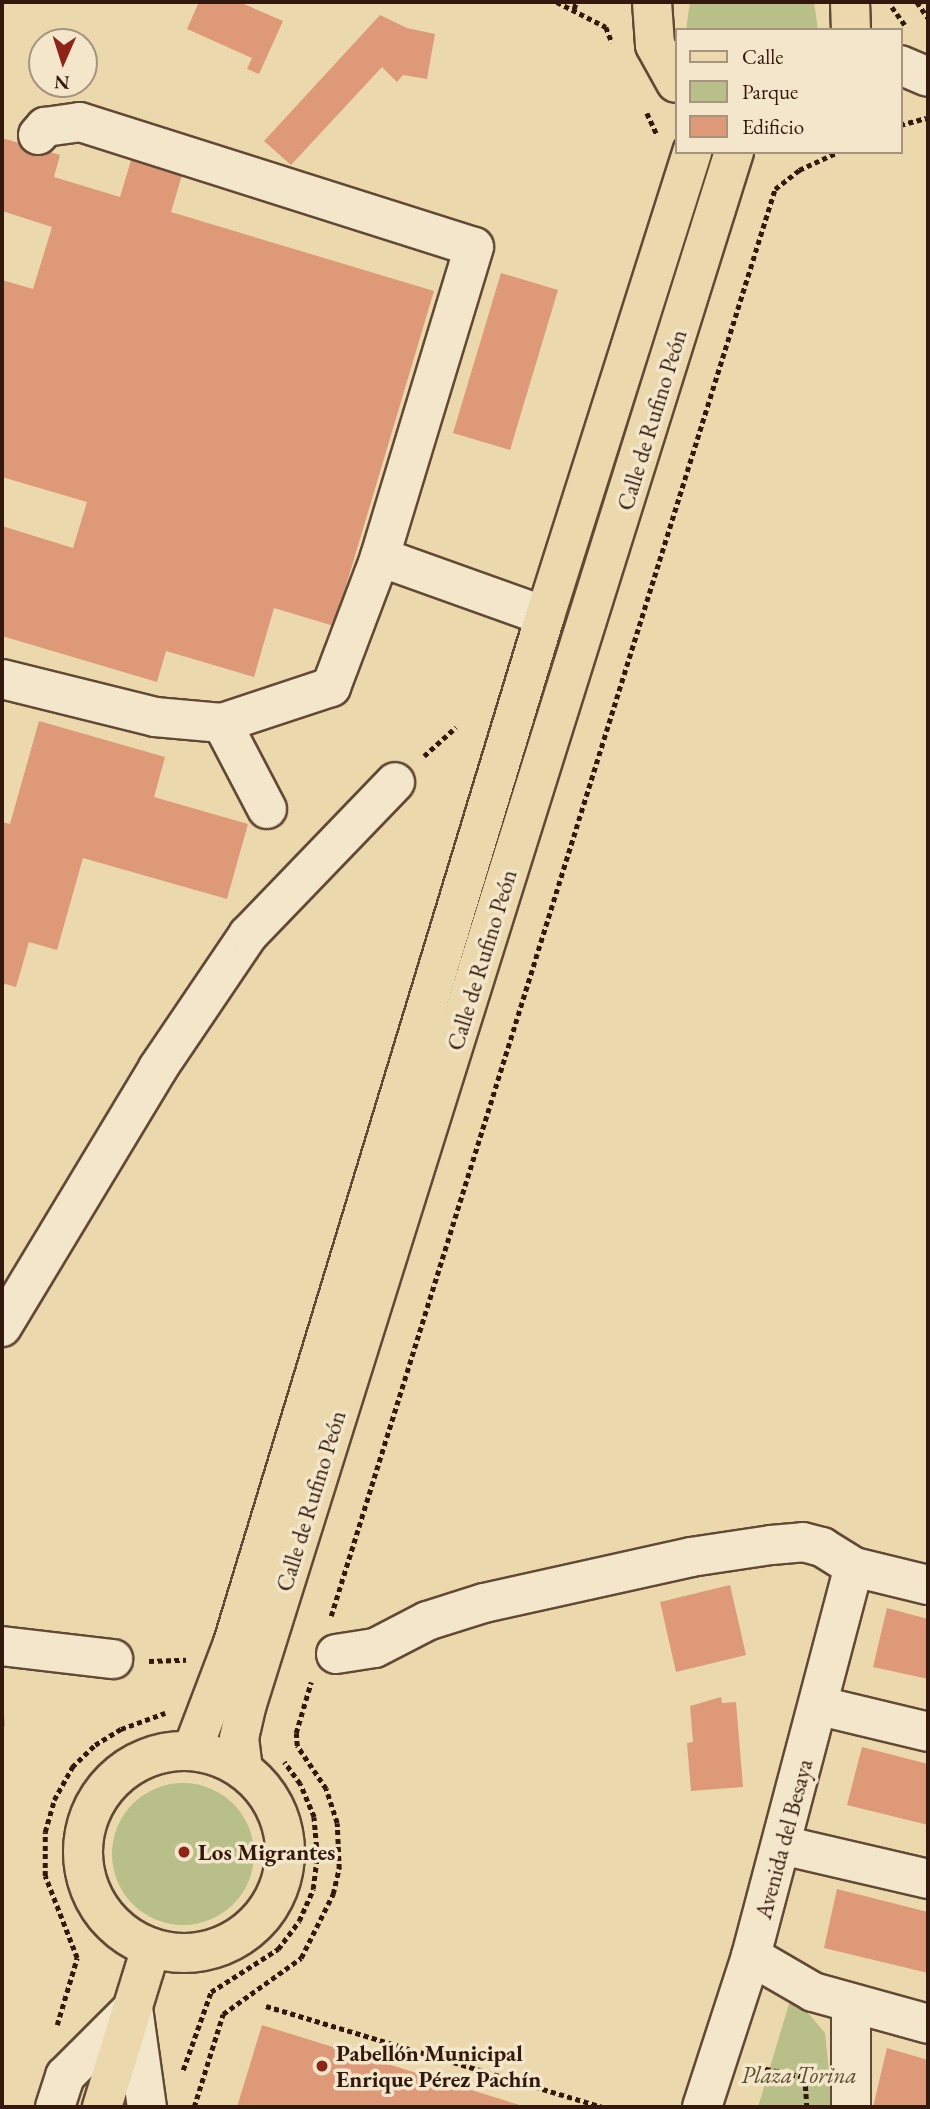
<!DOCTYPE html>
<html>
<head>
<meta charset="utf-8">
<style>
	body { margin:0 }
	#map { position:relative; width:930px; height:2109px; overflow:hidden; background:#ecd8ad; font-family:"EB Garamond",serif }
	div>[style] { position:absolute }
	.green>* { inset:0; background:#b8bf89 }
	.round { border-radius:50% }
	.building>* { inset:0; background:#de9a78 }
	.path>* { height:4.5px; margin-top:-2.25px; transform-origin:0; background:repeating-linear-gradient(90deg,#33190d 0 5px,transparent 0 8.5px) }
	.roads { filter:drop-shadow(2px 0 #614935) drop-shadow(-2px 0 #614935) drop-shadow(0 2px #614935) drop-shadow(0 -2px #614935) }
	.minor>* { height:38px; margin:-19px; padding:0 19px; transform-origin:19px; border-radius:19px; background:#f3e6ca }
	.major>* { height:38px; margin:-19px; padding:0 19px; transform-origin:19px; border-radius:19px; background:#ecd8ad }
	.major>.ring { margin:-19px; padding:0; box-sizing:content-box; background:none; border:38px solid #ecd8ad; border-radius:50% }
	.dots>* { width:19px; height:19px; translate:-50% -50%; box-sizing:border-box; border:4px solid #f3e6ca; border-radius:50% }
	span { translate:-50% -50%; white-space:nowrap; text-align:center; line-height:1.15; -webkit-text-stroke:7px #f3e6ca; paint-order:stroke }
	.street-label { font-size:23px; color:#33190d }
	.poi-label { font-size:23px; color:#33190d; font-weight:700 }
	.left { translate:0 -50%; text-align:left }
	.park-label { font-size:23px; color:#5b4b32; font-style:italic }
	.frame { position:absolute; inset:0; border:4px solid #33190d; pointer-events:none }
	.legend { position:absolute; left:675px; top:28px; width:228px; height:126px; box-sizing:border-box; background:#f3e6ca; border:2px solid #a6947e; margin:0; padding:9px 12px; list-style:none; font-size:21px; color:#33190d }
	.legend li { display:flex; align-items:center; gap:14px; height:35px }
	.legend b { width:35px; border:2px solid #a6947e }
	.north { position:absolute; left:28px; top:28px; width:70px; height:70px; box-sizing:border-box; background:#f3e6ca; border:2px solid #a6947e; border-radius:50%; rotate:183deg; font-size:19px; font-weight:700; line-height:28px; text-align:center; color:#33190d }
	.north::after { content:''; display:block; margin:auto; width:24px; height:32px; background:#8f2418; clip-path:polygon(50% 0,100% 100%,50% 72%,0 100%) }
</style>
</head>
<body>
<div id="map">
	<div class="green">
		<i style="clip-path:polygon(690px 2px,814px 2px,818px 30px,686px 30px)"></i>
		<i class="round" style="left:112px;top:1783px;width:142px;height:142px"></i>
		<i style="clip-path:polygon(792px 1994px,825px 2033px,832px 2101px,862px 2107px,758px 2107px)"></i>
	</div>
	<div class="building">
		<i style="clip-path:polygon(199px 2px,239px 2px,283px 21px,259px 74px,247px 69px,252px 58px,187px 29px)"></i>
		<i style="clip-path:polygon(380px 15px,407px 28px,435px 34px,427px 79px,403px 75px,397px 82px,382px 67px,291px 165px,264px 141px)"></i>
		<i style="clip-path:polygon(2px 138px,60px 155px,54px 177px,120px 197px,132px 157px,183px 172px,171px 212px,434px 291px,334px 626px,274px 608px,254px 677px,166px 651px,157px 682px,2px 636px,2px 526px,73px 548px,87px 502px,2px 477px,2px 280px,33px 289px,52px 227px,2px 211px)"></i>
		<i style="clip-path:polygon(501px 273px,558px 290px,510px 450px,453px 433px)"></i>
		<i style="clip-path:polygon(39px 721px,165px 757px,154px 797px,248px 824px,227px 899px,83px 858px,57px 950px,29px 942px,16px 987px,2px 983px,2px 822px,10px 824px)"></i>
		<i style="clip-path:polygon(730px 1585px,746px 1655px,676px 1672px,660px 1602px)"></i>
		<i style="clip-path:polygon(887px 1608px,928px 1619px,928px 1679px,873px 1667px)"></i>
		<i style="clip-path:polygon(2px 1694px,5px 1726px,2px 1726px)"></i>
		<i style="clip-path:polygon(721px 1697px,722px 1703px,736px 1702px,743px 1787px,691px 1791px,687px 1743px,693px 1742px,690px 1706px)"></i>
		<i style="clip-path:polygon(862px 1747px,928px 1764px,928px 1825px,847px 1805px)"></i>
		<i style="clip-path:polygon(837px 1889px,928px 1912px,928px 1973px,824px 1948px)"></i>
		<i style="clip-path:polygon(262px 2025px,526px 2107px,237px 2107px)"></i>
		<i style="clip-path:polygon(887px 2048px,928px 2060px,928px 2107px,873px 2107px)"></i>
	</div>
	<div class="path">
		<i style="left:557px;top:2px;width:55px;rotate:27deg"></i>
		<i style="left:606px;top:27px;width:17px;rotate:69deg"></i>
		<i style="left:917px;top:2px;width:19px;rotate:55deg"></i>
		<i style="left:892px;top:7px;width:22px;rotate:54deg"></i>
		<i style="left:574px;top:9px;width:7px;rotate:-74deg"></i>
		<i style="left:647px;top:113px;width:23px;rotate:65deg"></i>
		<i style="left:900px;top:125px;width:27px;rotate:-15deg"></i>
		<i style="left:424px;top:756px;width:43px;rotate:-42.2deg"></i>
		<i style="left:331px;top:1616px;width:1494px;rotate:-72.72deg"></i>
		<i style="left:775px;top:189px;width:31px;rotate:-38deg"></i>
		<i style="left:799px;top:170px;width:43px;rotate:-24.8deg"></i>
		<i style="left:149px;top:1661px;width:37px;rotate:-2deg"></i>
		<i style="left:266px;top:2006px;width:351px;rotate:16.7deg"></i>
		<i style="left:57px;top:2025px;width:70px;rotate:-73.4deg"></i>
		<i style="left:77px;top:1958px;width:88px;rotate:-111.3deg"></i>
		<i style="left:45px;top:1876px;width:44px;rotate:-90deg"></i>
		<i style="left:45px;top:1832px;width:33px;rotate:-74deg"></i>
		<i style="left:54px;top:1800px;width:38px;rotate:-61deg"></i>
		<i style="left:72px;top:1767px;width:32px;rotate:-44deg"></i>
		<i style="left:95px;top:1745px;width:31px;rotate:-32deg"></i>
		<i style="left:121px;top:1729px;width:47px;rotate:-20deg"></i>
		<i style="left:757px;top:2067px;width:49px;rotate:11.8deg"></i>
		<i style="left:805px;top:2077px;width:30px;rotate:86deg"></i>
		<i style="left:183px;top:2070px;width:83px;rotate:-70.3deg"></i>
		<i style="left:211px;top:1992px;width:80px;rotate:-32.7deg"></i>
		<i style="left:278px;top:1949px;width:35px;rotate:-53deg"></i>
		<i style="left:299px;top:1921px;width:35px;rotate:-66deg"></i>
		<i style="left:313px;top:1889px;width:34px;rotate:-83deg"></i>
		<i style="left:317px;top:1855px;width:38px;rotate:-95deg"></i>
		<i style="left:314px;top:1817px;width:36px;rotate:-113deg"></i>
		<i style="left:300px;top:1784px;width:27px;rotate:-126deg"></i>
		<i style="left:194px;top:2107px;width:97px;rotate:-72.7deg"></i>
		<i style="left:223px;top:2014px;width:96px;rotate:-35.7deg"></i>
		<i style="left:301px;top:1958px;width:72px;rotate:-63.4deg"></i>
		<i style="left:333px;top:1894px;width:26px;rotate:-77deg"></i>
		<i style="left:339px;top:1869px;width:46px;rotate:-92.5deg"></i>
		<i style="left:337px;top:1823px;width:36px;rotate:-108deg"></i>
		<i style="left:326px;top:1789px;width:52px;rotate:-124deg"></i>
		<i style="left:297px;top:1746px;width:13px;rotate:-94deg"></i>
		<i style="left:296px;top:1733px;width:53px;rotate:-73.6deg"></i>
	</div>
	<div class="roads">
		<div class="minor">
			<i style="left:900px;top:65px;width:30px;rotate:23deg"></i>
			<i style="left:38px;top:135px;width:11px;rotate:-49deg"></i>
			<i style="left:45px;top:127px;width:35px;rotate:-8deg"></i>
			<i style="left:80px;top:122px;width:413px;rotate:17.6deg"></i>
			<i style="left:474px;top:247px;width:324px;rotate:106.9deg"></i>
			<i style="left:380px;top:557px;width:175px;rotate:19.7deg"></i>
			<i style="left:2px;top:679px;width:158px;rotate:13.9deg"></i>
			<i style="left:155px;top:717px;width:67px;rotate:5.1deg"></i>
			<i style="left:222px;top:723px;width:115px;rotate:-18.3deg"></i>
			<i style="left:331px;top:687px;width:139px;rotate:-69.3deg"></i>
			<i style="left:222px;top:723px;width:97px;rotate:62.4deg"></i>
			<i style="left:2px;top:1327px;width:302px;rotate:-58.9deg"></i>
			<i style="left:158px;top:1068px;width:161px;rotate:-55.9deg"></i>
			<i style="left:248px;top:935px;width:212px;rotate:-46.1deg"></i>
			<i style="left:2px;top:1646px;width:112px;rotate:6.7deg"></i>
			<i style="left:336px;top:1654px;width:39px;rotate:-9deg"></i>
			<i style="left:375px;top:1648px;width:59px;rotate:-27.4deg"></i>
			<i style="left:427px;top:1621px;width:60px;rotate:-17.5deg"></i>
			<i style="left:484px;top:1603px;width:212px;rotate:-12.5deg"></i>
			<i style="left:691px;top:1557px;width:81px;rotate:-8.5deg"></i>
			<i style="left:771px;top:1545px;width:32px;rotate:-5deg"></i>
			<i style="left:803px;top:1542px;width:20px;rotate:15deg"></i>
			<i style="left:822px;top:1547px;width:38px;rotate:32deg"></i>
			<i style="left:854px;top:1567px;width:76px;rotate:13.7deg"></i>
			<i style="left:820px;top:1706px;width:111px;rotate:13.5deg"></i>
			<i style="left:782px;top:1845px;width:150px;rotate:13.1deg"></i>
			<i style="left:751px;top:1956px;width:72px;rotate:30.1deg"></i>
			<i style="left:813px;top:1992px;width:119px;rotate:15.5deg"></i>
			<i style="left:133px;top:2008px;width:100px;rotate:82deg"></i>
			<i style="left:55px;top:2107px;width:33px;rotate:-72deg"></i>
			<i style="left:65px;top:2076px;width:96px;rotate:-45deg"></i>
			<i style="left:702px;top:2107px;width:159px;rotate:-72deg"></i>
			<i style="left:751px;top:1956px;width:402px;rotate:-75.2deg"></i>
			<i style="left:851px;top:2107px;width:101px;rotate:-90deg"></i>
		</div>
		<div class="major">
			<i style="left:652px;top:2px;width:43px;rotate:86deg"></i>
			<i style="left:655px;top:45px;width:43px;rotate:61.1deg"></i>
			<i style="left:850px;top:2px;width:28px;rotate:88deg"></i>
			<i class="ring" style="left:83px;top:1751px;width:164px;height:164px"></i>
			<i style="left:192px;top:1751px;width:116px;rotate:-69.2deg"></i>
			<i style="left:233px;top:1643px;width:1073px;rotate:-73.1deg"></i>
			<i style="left:545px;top:616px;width:487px;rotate:-72.4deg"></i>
			<i style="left:243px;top:1770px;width:32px;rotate:-97deg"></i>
			<i style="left:239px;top:1738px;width:35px;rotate:-77deg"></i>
			<i style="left:247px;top:1704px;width:1627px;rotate:-72.58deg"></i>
			<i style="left:102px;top:2107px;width:166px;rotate:-72.9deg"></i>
		</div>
	</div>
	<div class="dots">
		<i style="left:184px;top:1852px;background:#8f2418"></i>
		<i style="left:322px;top:2066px;background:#8f2418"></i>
	</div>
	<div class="street-label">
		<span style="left:652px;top:420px;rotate:-73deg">Calle de Rufino Peón</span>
		<span style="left:482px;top:960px;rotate:-73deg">Calle de Rufino Peón</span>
		<span style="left:311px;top:1501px;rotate:-73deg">Calle de Rufino Peón</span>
		<span style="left:784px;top:1839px;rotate:-75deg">Avenida del Besaya</span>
	</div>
	<div class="poi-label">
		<span class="left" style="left:198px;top:1852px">Los Migrantes</span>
		<span class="left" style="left:336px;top:2066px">Pabellón Municipal<br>Enrique Pérez Pachín</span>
	</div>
	<div class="park-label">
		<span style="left:799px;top:2075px">Plaza Torina</span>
	</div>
	<div class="frame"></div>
	<ul class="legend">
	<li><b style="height:9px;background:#ecd8ad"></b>Calle</li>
	<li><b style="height:19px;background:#b8bf89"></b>Parque</li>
	<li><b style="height:19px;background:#de9a78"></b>Edificio</li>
	</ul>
	<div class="north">N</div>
</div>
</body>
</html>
